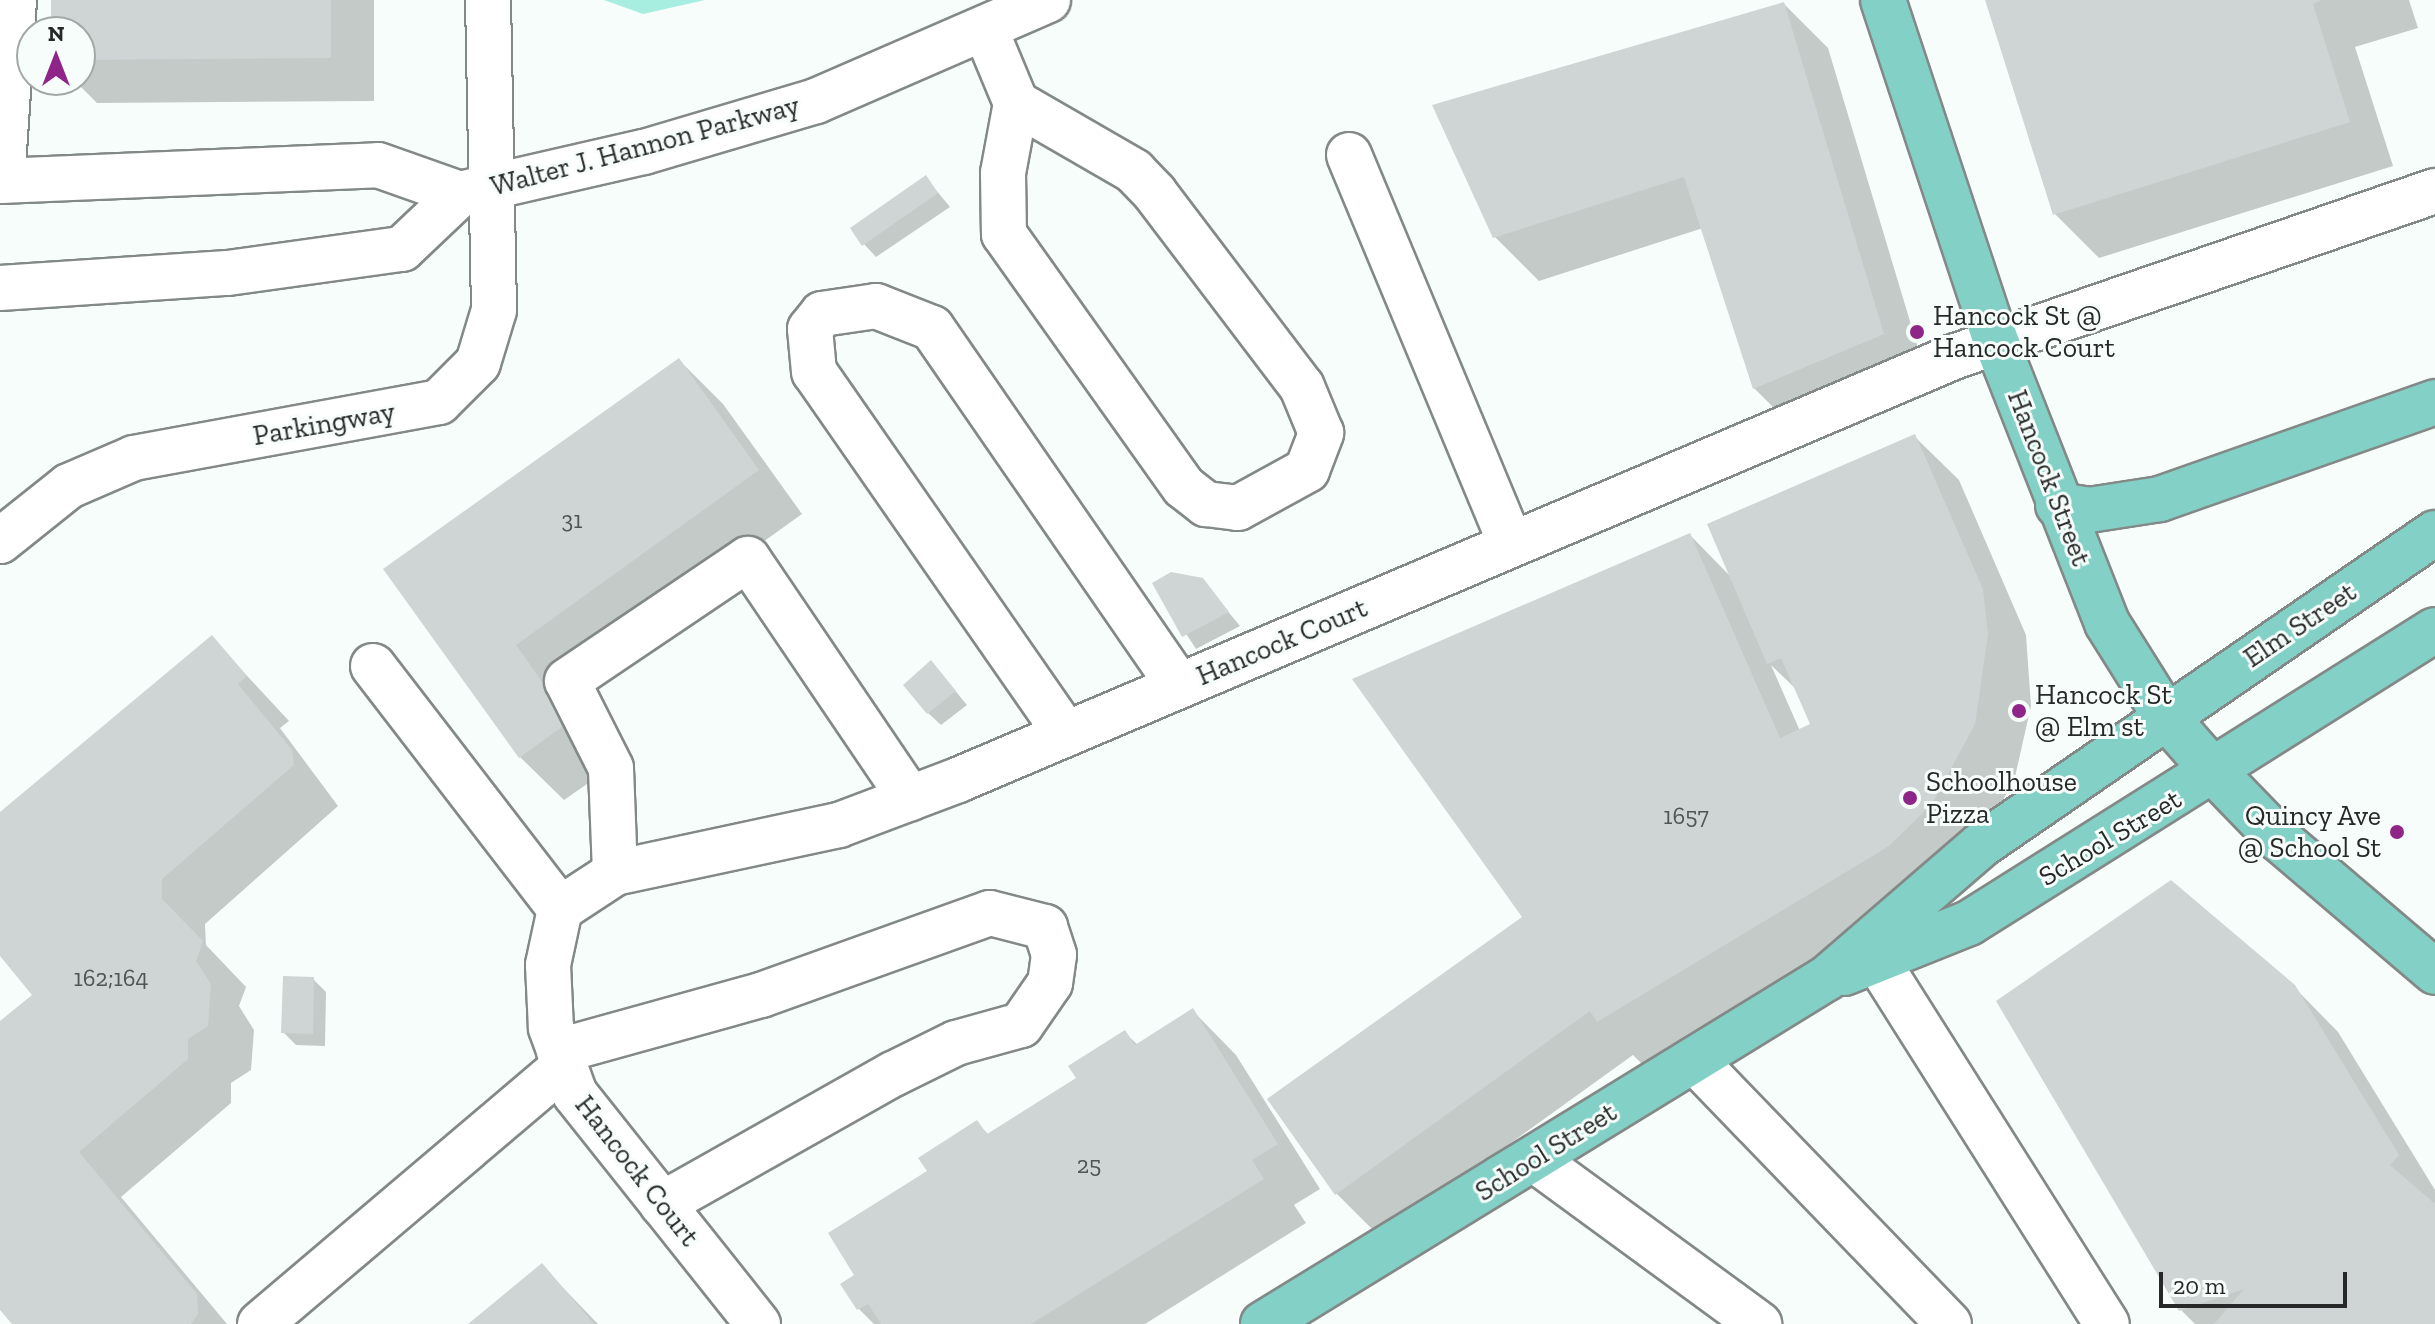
<!DOCTYPE html>
<html>
<head>
<meta charset="utf-8">
<style>
	body { margin:0 }
	#map { position:relative; width:2435px; height:1324px; overflow:hidden; background:#f6fdfb; font-family:"Zilla Slab",serif }
	div>[style] { position:absolute }
	.green>* { inset:0; background:#a8eee0 }
	.shadow>* { inset:0; background:#0003 }
	.building>* { inset:0; background:#cfd5d4 }
	.roads { filter:drop-shadow(2px 0 #838987) drop-shadow(-2px 0 #838987) drop-shadow(0 2px #838987) drop-shadow(0 -2px #838987) }
	.minor>* { height:44px; margin:-22px; padding:0 22px; transform-origin:22px; border-radius:22px; background:#fff }
	.major>* { height:44px; margin:-22px; padding:0 22px; transform-origin:22px; border-radius:22px; background:#83d1c6 }
	.dots>* { width:22px; height:22px; translate:-50% -50%; box-sizing:border-box; border:4px solid #f6fdfb; border-radius:50% }
	span { translate:-50% -50%; white-space:nowrap; text-align:center; line-height:1.15; -webkit-text-stroke:6px #f6fdfb; paint-order:stroke }
	.number-label { font-size:24px; color:#505453 }
	.number-label span { -webkit-text-stroke-width:0 }
	.street-label { font-size:28px; color:#262928 }
	.poi-label { font-size:28px; color:#262928 }
	.left { translate:0 -50%; text-align:left }
	.right { translate:-100% -50%; text-align:right }
	.north { position:absolute; left:16px; top:16px; width:80px; height:80px; box-sizing:border-box; background:#f6fdfb; border:2px solid #a3a8a7; border-radius:50%; rotate:0deg; font-size:22px; font-weight:700; line-height:32px; text-align:center; color:#262928 }
	.north::after { content:''; display:block; margin:auto; width:28px; height:36px; background:#902589; clip-path:polygon(50% 0,100% 100%,50% 72%,0 100%) }
	.scale { position:absolute; left:2159px; top:1272px; width:188px; height:36px; box-sizing:border-box; border:4px solid #262928; border-top:0; padding-left:10px; font-size:24px; line-height:28px; white-space:nowrap; color:#262928; -webkit-text-stroke:6px #f6fdfb; paint-order:stroke }
</style>
</head>
<body>
<div id="map">
	<div class="green">
		<i style="clip-path:polygon(604px 0,705px 0,643px 14px)"></i>
	</div>
	<div class="shadow">
		<i style="clip-path:polygon(53px 0,374px 0,374px 101px,97px 103px,74px 80px,80px 80px,80px 32px,53px 32px)"></i>
		<i style="clip-path:polygon(1987px 0,2409px 0,2418px 28px,2355px 47px,2393px 166px,2099px 258px,2055px 214px)"></i>
		<i style="clip-path:polygon(1784px 4px,1828px 48px,1927px 378px,1798px 432px,1754px 388px,1703px 228px,1539px 281px,1495px 237px)"></i>
		<i style="clip-path:polygon(926px 178px,950px 207px,876px 257px,864px 244px)"></i>
		<i style="clip-path:polygon(679px 360px,723px 404px,802px 514px,558px 689px,613px 766px,564px 800px,520px 757px,386px 570px)"></i>
		<i style="clip-path:polygon(evenodd,1915px 437px,1959px 480px,2026px 635px,2031px 706px,2015px 777px,1986px 833px,1937px 886px,1642px 1064px,1633px 1055px,1380px 1237px,1336px 1193px,1525px 918px,1690px 535px,1731px 577px,1915px 437px,1771px 665px,1798px 691px,1813px 725px,1800px 731px,1771px 665px)"></i>
		<i style="clip-path:polygon(1202px 580px,1240px 626px,1196px 649px,1154px 584px)"></i>
		<i style="clip-path:polygon(212px 638px,289px 721px,280px 728px,338px 806px,205px 924px,206px 945px,246px 987px,239px 1006px,254px 1030px,251px 1070px,231px 1083px,231px 1103px,121px 1197px,227px 1324px,14px 1324px,0 1307px,0 1024px,34px 995px,0 953px,0 814px)"></i>
		<i style="clip-path:polygon(943px 676px,967px 705px,941px 725px,928px 713px)"></i>
		<i style="clip-path:polygon(313px 979px,326px 992px,325px 1046px,296px 1045px,284px 1033px)"></i>
		<i style="clip-path:polygon(2294px 987px,2338px 1032px,2435px 1190px,2435px 1324px,2195px 1324px,2181px 1310px)"></i>
		<i style="clip-path:polygon(1193px 1011px,1236px 1055px,1320px 1189px,1294px 1205px,1306px 1223px,1145px 1324px,874px 1324px,859px 1309px,857px 1276px,930px 1171px,977px 1123px,989px 1135px,1079px 1079px,1125px 1033px,1138px 1045px)"></i>
		<i style="clip-path:polygon(542px 1266px,598px 1324px,472px 1324px)"></i>
	</div>
	<div class="building">
		<i style="clip-path:polygon(51px 0,331px 0,331px 58px,80px 60px,80px 32px,51px 32px)"></i>
		<i style="clip-path:polygon(1985px 0,2322px 0,2313px 4px,2350px 122px,2053px 215px)"></i>
		<i style="clip-path:polygon(1784px 2px,1884px 334px,1753px 389px,1684px 177px,1493px 238px,1432px 105px)"></i>
		<i style="clip-path:polygon(926px 175px,938px 193px,862px 246px,850px 228px)"></i>
		<i style="clip-path:polygon(679px 358px,759px 470px,516px 645px,570px 721px,519px 758px,383px 569px)"></i>
		<i style="clip-path:polygon(1915px 434px,1983px 589px,1988px 634px,1975px 724px,1932px 804px,1889px 846px,1597px 1022px,1590px 1011px,1335px 1195px,1267px 1099px,1522px 917px,1352px 679px,1690px 533px,1780px 738px,1810px 724px,1781px 658px,1767px 664px,1707px 524px)"></i>
		<i style="clip-path:polygon(1171px 572px,1203px 578px,1229px 612px,1182px 637px,1152px 583px)"></i>
		<i style="clip-path:polygon(212px 635px,247px 676px,238px 684px,292px 750px,294px 765px,162px 879px,162px 899px,203px 941px,196px 961px,211px 984px,208px 1026px,188px 1039px,188px 1059px,79px 1152px,197px 1294px,198px 1314px,191px 1324px,12px 1324px,0 1310px,0 1021px,32px 995px,0 956px,0 812px)"></i>
		<i style="clip-path:polygon(931px 660px,956px 691px,927px 714px,903px 685px)"></i>
		<i style="clip-path:polygon(2171px 880px,2295px 985px,2399px 1155px,2390px 1165px,2435px 1204px,2435px 1324px,2214px 1324px,2244px 1289px,2179px 1311px,1996px 1001px)"></i>
		<i style="clip-path:polygon(283px 976px,314px 977px,313px 1034px,281px 1033px)"></i>
		<i style="clip-path:polygon(1193px 1008px,1278px 1144px,1252px 1160px,1264px 1179px,1031px 1324px,881px 1324px,868px 1304px,857px 1310px,840px 1284px,854px 1275px,828px 1233px,927px 1171px,918px 1158px,977px 1120px,987px 1134px,1076px 1078px,1068px 1066px,1125px 1030px,1135px 1045px)"></i>
		<i style="clip-path:polygon(542px 1263px,594px 1324px,468px 1324px)"></i>
	</div>
	<div class="roads">
		<div class="minor">
			<i style="left:986px;top:31px;width:78px;rotate:67.4deg"></i>
			<i style="left:1016px;top:103px;width:71px;rotate:100.5deg"></i>
			<i style="left:1003px;top:173px;width:61px;rotate:89.1deg"></i>
			<i style="left:1004px;top:234px;width:310px;rotate:54.6deg"></i>
			<i style="left:1184px;top:487px;width:28px;rotate:38deg"></i>
			<i style="left:1206px;top:504px;width:32px;rotate:7deg"></i>
			<i style="left:1238px;top:508px;width:79px;rotate:-28.8deg"></i>
			<i style="left:1307px;top:470px;width:40px;rotate:-69deg"></i>
			<i style="left:1321px;top:433px;width:50px;rotate:-112.4deg"></i>
			<i style="left:1302px;top:387px;width:243px;rotate:-127.2deg"></i>
			<i style="left:1155px;top:193px;width:30px;rotate:-134deg"></i>
			<i style="left:1134px;top:171px;width:136px;rotate:-150deg"></i>
			<i style="left:1349px;top:155px;width:421px;rotate:67.4deg"></i>
			<i style="left:0;top:181px;width:378px;rotate:-2.4deg"></i>
			<i style="left:378px;top:165px;width:87px;rotate:19.5deg"></i>
			<i style="left:2px;top:181px;width:181px;rotate:-86.2deg"></i>
			<i style="left:0;top:288px;width:228px;rotate:-3.8deg"></i>
			<i style="left:228px;top:273px;width:176px;rotate:-7.9deg"></i>
			<i style="left:402px;top:249px;width:80px;rotate:-43.5deg"></i>
			<i style="left:460px;top:194px;width:189px;rotate:-12.9deg"></i>
			<i style="left:644px;top:152px;width:179px;rotate:-16.5deg"></i>
			<i style="left:816px;top:101px;width:253px;rotate:-23.5deg"></i>
			<i style="left:0;top:541px;width:88px;rotate:-38.6deg"></i>
			<i style="left:69px;top:486px;width:71px;rotate:-23.3deg"></i>
			<i style="left:134px;top:458px;width:310px;rotate:-10.4deg"></i>
			<i style="left:439px;top:402px;width:55px;rotate:-45deg"></i>
			<i style="left:478px;top:363px;width:55px;rotate:-73.2deg"></i>
			<i style="left:494px;top:310px;width:310px;rotate:-91.1deg"></i>
			<i style="left:373px;top:666px;width:307px;rotate:52.4deg"></i>
			<i style="left:560px;top:909px;width:57px;rotate:102.1deg"></i>
			<i style="left:548px;top:965px;width:63px;rotate:87.3deg"></i>
			<i style="left:551px;top:1028px;width:70px;rotate:70deg"></i>
			<i style="left:575px;top:1094px;width:294px;rotate:51.5deg"></i>
			<i style="left:1066px;top:734px;width:441px;rotate:-124.8deg"></i>
			<i style="left:814px;top:372px;width:43px;rotate:-95.3deg"></i>
			<i style="left:810px;top:329px;width:19px;rotate:-51deg"></i>
			<i style="left:822px;top:314px;width:55px;rotate:-8.4deg"></i>
			<i style="left:876px;top:306px;width:60px;rotate:21.4deg"></i>
			<i style="left:932px;top:328px;width:435px;rotate:55.4deg"></i>
			<i style="left:615px;top:873px;width:105px;rotate:-92.2deg"></i>
			<i style="left:611px;top:768px;width:97px;rotate:-116.8deg"></i>
			<i style="left:567px;top:681px;width:218px;rotate:-34deg"></i>
			<i style="left:748px;top:559px;width:289px;rotate:55.9deg"></i>
			<i style="left:560px;top:909px;width:66px;rotate:-33.2deg"></i>
			<i style="left:615px;top:873px;width:229px;rotate:-12.1deg"></i>
			<i style="left:839px;top:825px;width:127px;rotate:-20.7deg"></i>
			<i style="left:958px;top:780px;width:1084px;rotate:-23.02deg"></i>
			<i style="left:1956px;top:356px;width:507px;rotate:-19.01deg"></i>
			<i style="left:1878px;top:962px;width:428px;rotate:57.7deg"></i>
			<i style="left:559px;top:1051px;width:210px;rotate:-15.5deg"></i>
			<i style="left:761px;top:995px;width:243px;rotate:-19.7deg"></i>
			<i style="left:990px;top:913px;width:57px;rotate:14.3deg"></i>
			<i style="left:1045px;top:927px;width:29px;rotate:72deg"></i>
			<i style="left:1054px;top:955px;width:28px;rotate:98deg"></i>
			<i style="left:1050px;top:983px;width:51px;rotate:124.6deg"></i>
			<i style="left:1021px;top:1025px;width:67px;rotate:164.5deg"></i>
			<i style="left:956px;top:1043px;width:70px;rotate:153.8deg"></i>
			<i style="left:893px;top:1074px;width:265px;rotate:150.6deg"></i>
			<i style="left:1694px;top:1060px;width:367px;rotate:46deg"></i>
			<i style="left:1535px;top:1160px;width:278px;rotate:36.2deg"></i>
			<i style="left:260px;top:1324px;width:400px;rotate:-40.3deg"></i>
		</div>
		<div class="major">
			<i style="left:1883px;top:0;width:359px;rotate:71.7deg"></i>
			<i style="left:1996px;top:341px;width:303px;rotate:68.5deg"></i>
			<i style="left:2107px;top:623px;width:111px;rotate:57.9deg"></i>
			<i style="left:2166px;top:717px;width:76px;rotate:48.7deg"></i>
			<i style="left:2216px;top:774px;width:91px;rotate:45.9deg"></i>
			<i style="left:2279px;top:839px;width:205px;rotate:40.4deg"></i>
			<i style="left:2058px;top:505px;width:31px;rotate:9deg"></i>
			<i style="left:2089px;top:510px;width:72px;rotate:-8.8deg"></i>
			<i style="left:2160px;top:499px;width:292px;rotate:-19.4deg"></i>
			<i style="left:1844px;top:973px;width:135px;rotate:-21.8deg"></i>
			<i style="left:1969px;top:923px;width:550px;rotate:-32.16deg"></i>
			<i style="left:1263px;top:1324px;width:662px;rotate:-31.53deg"></i>
			<i style="left:1827px;top:978px;width:203px;rotate:-40.8deg"></i>
			<i style="left:1981px;top:845px;width:551px;rotate:-34.5deg"></i>
		</div>
	</div>
	<div class="dots">
		<i style="left:1917px;top:332px;background:#902589"></i>
		<i style="left:2019px;top:711px;background:#902589"></i>
		<i style="left:1910px;top:798px;background:#902589"></i>
		<i style="left:2397px;top:832px;background:#902589"></i>
	</div>
	<div class="number-label">
		<span style="left:572px;top:520px">31</span>
		<span style="left:1686px;top:816px">1657</span>
		<span style="left:111px;top:978px">162;164</span>
		<span style="left:1089px;top:1165px">25</span>
	</div>
	<div class="street-label">
		<span style="left:645px;top:146px;rotate:-15deg">Walter J. Hannon Parkway</span>
		<span style="left:324px;top:424px;rotate:-10deg">Parkingway</span>
		<span style="left:2049px;top:478px;rotate:69deg">Hancock Street</span>
		<span style="left:2300px;top:625px;rotate:-34deg">Elm Street</span>
		<span style="left:1282px;top:642px;rotate:-23deg">Hancock Court</span>
		<span style="left:2110px;top:838px;rotate:-31deg">School Street</span>
		<span style="left:1546px;top:1152px;rotate:-32deg">School Street</span>
		<span style="left:637px;top:1171px;rotate:52deg">Hancock Court</span>
	</div>
	<div class="poi-label">
		<span class="left" style="left:1933px;top:332px">Hancock St @<br>Hancock Court</span>
		<span class="left" style="left:2035px;top:711px">Hancock St<br>@ Elm st</span>
		<span class="left" style="left:1926px;top:798px">Schoolhouse<br>Pizza</span>
		<span class="right" style="left:2381px;top:832px">Quincy Ave<br>@ School St</span>
	</div>
	<div class="north">N</div>
	<div class="scale">20 m</div>
</div>
</body>
</html>
